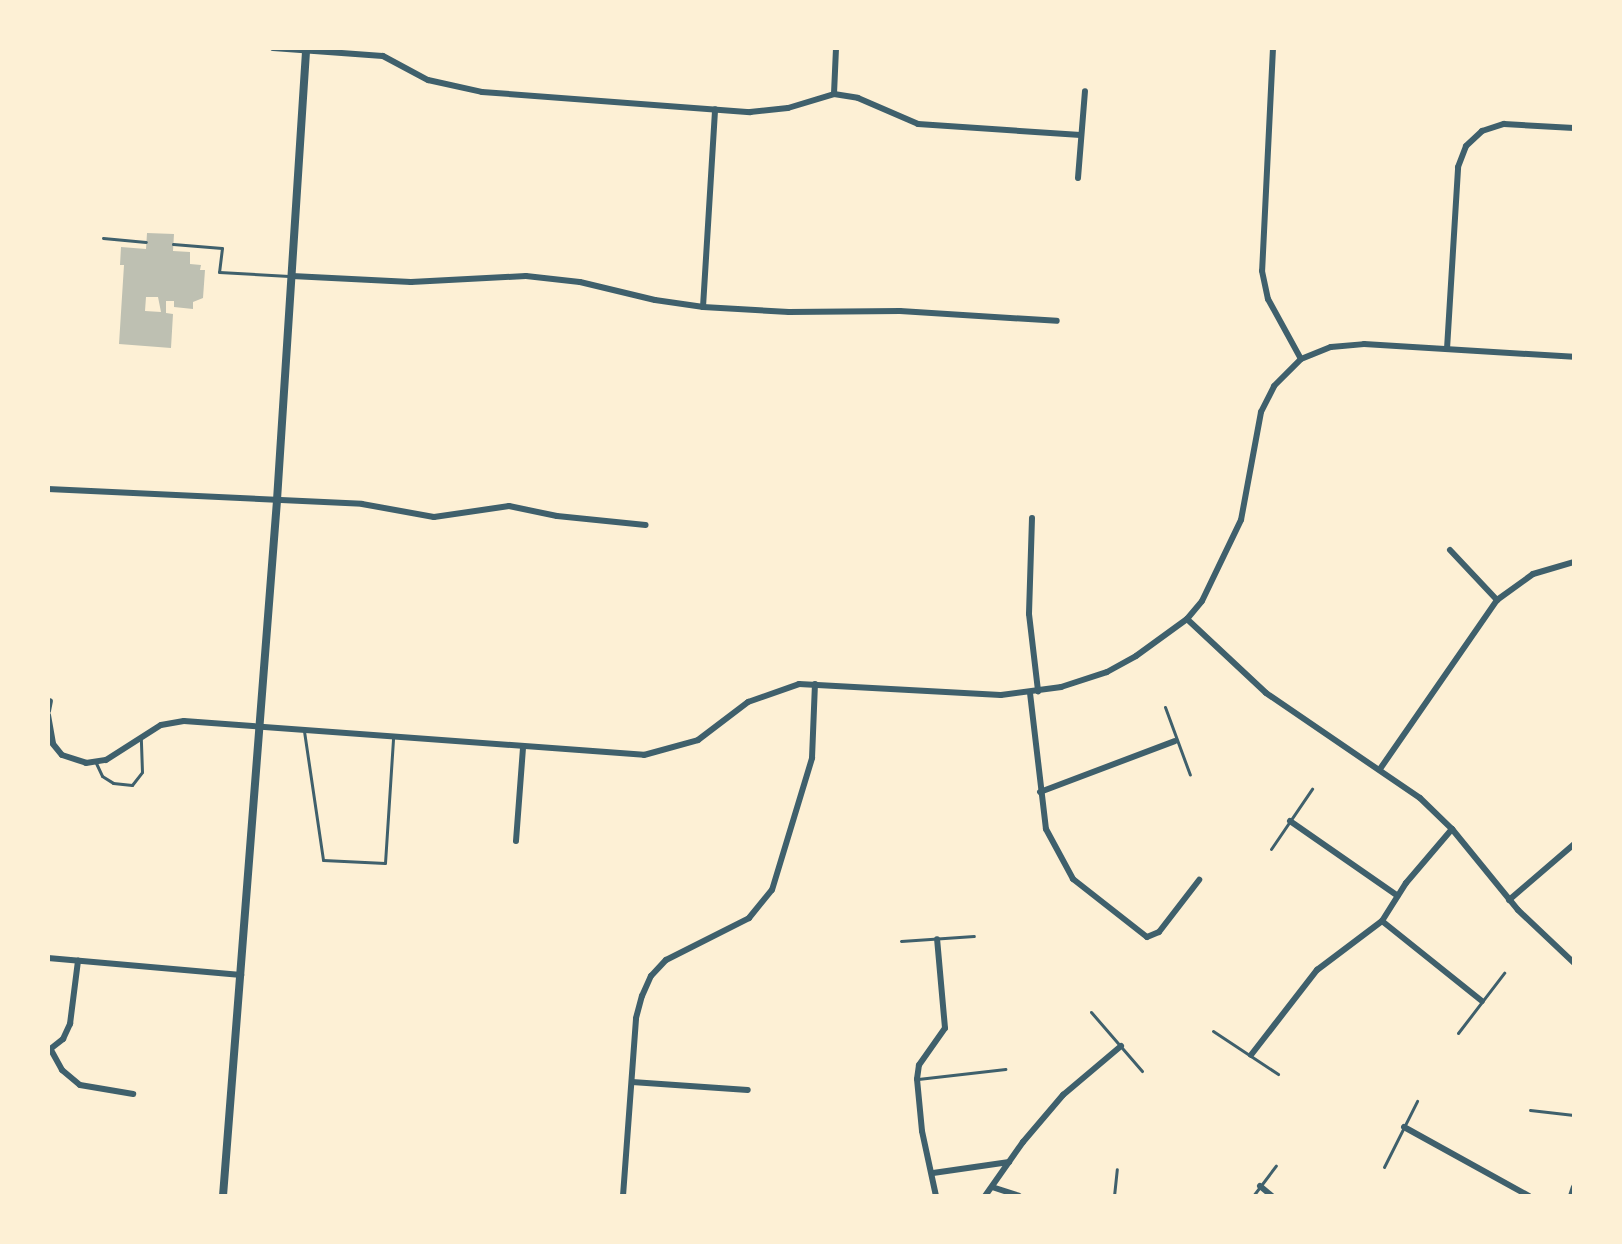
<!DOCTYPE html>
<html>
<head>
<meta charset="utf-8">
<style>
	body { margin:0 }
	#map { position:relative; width:1622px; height:1244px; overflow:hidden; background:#fdf0d5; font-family:"Space Grotesk",sans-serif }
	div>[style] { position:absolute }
	.building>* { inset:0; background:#bec0b2 }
	.service>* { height:3px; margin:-1.5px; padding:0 1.5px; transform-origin:1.5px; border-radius:1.5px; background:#3f606c }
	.minor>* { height:6px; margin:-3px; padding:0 3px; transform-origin:3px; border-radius:3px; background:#3f606c }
	.tertiary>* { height:8px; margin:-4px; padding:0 4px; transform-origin:4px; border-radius:4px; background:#3f606c }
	span { translate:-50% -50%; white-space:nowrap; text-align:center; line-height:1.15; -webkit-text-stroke:6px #fdf0d5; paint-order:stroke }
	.frame { position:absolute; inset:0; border:50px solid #fdf0d5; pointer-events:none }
</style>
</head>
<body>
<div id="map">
	<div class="building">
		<i style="clip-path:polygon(evenodd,147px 233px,174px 234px,173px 251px,190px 252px,190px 264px,201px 265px,200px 270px,205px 270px,203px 298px,193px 302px,193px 309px,174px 307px,174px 301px,166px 301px,166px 313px,173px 314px,171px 348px,119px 344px,124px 265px,120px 265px,121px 247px,146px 249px,147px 233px,146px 297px,158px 297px,161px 312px,145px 311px,146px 297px)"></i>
	</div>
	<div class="service">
		<i style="left:103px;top:238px;width:43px;rotate:5.3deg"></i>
		<i style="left:173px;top:244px;width:49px;rotate:4.7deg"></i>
		<i style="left:222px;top:248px;width:24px;rotate:97deg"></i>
		<i style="left:219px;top:272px;width:70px;rotate:3.3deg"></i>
		<i style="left:1165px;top:707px;width:72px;rotate:69.8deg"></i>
		<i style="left:304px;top:731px;width:130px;rotate:81.6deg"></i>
		<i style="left:323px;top:860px;width:62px;rotate:2.8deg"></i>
		<i style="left:385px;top:863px;width:125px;rotate:-86.3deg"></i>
		<i style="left:96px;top:763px;width:14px;rotate:65deg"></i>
		<i style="left:102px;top:776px;width:13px;rotate:32deg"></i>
		<i style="left:113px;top:783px;width:19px;rotate:6deg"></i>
		<i style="left:132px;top:785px;width:16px;rotate:-52deg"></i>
		<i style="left:142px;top:772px;width:33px;rotate:-92deg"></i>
		<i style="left:1271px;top:849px;width:73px;rotate:-55.7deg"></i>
		<i style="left:901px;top:941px;width:73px;rotate:-3.9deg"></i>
		<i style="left:1091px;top:1012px;width:78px;rotate:49.2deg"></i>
		<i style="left:1213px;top:1031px;width:78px;rotate:33.5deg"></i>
		<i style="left:1458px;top:1033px;width:76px;rotate:-52.5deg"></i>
		<i style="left:918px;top:1079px;width:88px;rotate:-6.6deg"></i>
		<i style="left:1530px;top:1110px;width:44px;rotate:6.5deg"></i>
		<i style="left:1384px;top:1167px;width:74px;rotate:-63.4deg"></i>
		<i style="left:1114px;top:1196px;width:27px;rotate:-84deg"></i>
		<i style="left:1253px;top:1196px;width:38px;rotate:-53deg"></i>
	</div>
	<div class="minor">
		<i style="left:273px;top:48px;width:110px;rotate:4.2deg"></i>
		<i style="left:383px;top:56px;width:51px;rotate:28.1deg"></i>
		<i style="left:428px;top:80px;width:55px;rotate:12.5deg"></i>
		<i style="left:482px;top:92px;width:269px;rotate:4.3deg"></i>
		<i style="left:750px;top:112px;width:38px;rotate:-6deg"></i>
		<i style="left:788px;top:108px;width:48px;rotate:-16.9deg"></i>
		<i style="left:834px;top:94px;width:24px;rotate:9deg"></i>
		<i style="left:858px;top:98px;width:65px;rotate:23.4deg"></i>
		<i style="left:918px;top:124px;width:163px;rotate:3.9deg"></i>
		<i style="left:1273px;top:48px;width:223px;rotate:92.8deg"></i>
		<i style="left:1262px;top:271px;width:29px;rotate:78deg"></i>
		<i style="left:1268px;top:299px;width:68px;rotate:61.2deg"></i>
		<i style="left:834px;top:94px;width:46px;rotate:-87.5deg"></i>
		<i style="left:1078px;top:178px;width:87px;rotate:-85.4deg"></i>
		<i style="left:292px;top:276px;width:119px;rotate:2.9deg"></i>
		<i style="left:411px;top:282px;width:115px;rotate:-3deg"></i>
		<i style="left:526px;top:276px;width:54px;rotate:6.3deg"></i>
		<i style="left:580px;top:282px;width:77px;rotate:13.5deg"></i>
		<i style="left:655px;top:300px;width:49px;rotate:8.3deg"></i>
		<i style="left:703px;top:307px;width:86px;rotate:3.3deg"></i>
		<i style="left:789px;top:312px;width:111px;rotate:-0.5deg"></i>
		<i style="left:900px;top:311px;width:157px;rotate:3.6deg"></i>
		<i style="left:703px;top:307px;width:198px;rotate:-86.5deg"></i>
		<i style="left:1447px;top:349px;width:182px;rotate:-86.5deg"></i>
		<i style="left:1458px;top:167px;width:22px;rotate:-69deg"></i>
		<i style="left:1466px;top:146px;width:22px;rotate:-43deg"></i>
		<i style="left:1482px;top:131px;width:23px;rotate:-18deg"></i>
		<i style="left:1504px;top:124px;width:70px;rotate:3.3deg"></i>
		<i style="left:48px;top:489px;width:314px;rotate:2.7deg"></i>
		<i style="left:362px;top:504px;width:73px;rotate:10.2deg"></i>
		<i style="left:434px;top:517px;width:76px;rotate:-8.3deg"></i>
		<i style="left:509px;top:506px;width:49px;rotate:11.8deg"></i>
		<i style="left:557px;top:516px;width:89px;rotate:5.8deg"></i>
		<i style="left:1032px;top:518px;width:96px;rotate:91.8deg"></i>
		<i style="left:1029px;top:614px;width:78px;rotate:83.3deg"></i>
		<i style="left:1450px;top:550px;width:69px;rotate:46.8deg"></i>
		<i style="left:1187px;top:619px;width:108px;rotate:43.1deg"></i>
		<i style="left:1266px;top:693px;width:186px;rotate:34.3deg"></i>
		<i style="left:1420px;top:798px;width:45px;rotate:44.1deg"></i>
		<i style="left:1452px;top:829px;width:104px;rotate:50.8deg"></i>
		<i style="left:1518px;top:910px;width:77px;rotate:43.4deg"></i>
		<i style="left:1030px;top:693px;width:137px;rotate:83.3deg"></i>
		<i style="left:1046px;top:829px;width:57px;rotate:61.6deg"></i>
		<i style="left:1073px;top:879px;width:94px;rotate:38.1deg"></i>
		<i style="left:1147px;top:937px;width:13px;rotate:-23deg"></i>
		<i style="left:1159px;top:932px;width:66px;rotate:-52.4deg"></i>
		<i style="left:48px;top:711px;width:10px;rotate:-79deg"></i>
		<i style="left:48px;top:715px;width:29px;rotate:80deg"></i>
		<i style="left:53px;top:744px;width:14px;rotate:51deg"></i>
		<i style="left:62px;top:755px;width:25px;rotate:18deg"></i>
		<i style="left:86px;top:763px;width:20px;rotate:-9deg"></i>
		<i style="left:106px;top:760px;width:65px;rotate:-32.5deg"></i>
		<i style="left:161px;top:725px;width:23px;rotate:-10deg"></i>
		<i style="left:184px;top:721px;width:461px;rotate:4.2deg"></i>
		<i style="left:644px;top:755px;width:56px;rotate:-15.5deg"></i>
		<i style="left:698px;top:740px;width:63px;rotate:-37.2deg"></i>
		<i style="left:748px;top:702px;width:54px;rotate:-19.4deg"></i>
		<i style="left:799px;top:684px;width:202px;rotate:3.1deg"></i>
		<i style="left:1001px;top:695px;width:61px;rotate:-7.6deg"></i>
		<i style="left:1061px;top:687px;width:48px;rotate:-18.1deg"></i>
		<i style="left:1107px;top:672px;width:33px;rotate:-29deg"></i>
		<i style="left:1136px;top:656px;width:63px;rotate:-36deg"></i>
		<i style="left:1187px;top:619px;width:23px;rotate:-50deg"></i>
		<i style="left:1202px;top:601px;width:90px;rotate:-64.3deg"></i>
		<i style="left:1241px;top:520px;width:110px;rotate:-79.5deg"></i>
		<i style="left:1261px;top:412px;width:29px;rotate:-63deg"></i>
		<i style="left:1274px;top:386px;width:38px;rotate:-45deg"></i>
		<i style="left:1301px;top:359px;width:32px;rotate:-22deg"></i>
		<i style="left:1331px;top:347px;width:33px;rotate:-5deg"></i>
		<i style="left:1364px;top:344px;width:210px;rotate:3.5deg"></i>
		<i style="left:1380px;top:769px;width:206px;rotate:-55.3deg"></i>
		<i style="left:1497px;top:600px;width:44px;rotate:-35.8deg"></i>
		<i style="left:1533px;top:574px;width:43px;rotate:-16.3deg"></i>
		<i style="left:1040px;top:792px;width:144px;rotate:-20.7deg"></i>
		<i style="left:1290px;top:821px;width:131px;rotate:34.8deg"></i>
		<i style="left:516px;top:841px;width:93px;rotate:-85.7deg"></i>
		<i style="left:1509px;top:900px;width:86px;rotate:-40.7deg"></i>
		<i style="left:1382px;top:921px;width:128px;rotate:38.7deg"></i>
		<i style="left:48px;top:958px;width:194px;rotate:5deg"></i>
		<i style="left:49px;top:1050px;width:18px;rotate:-38deg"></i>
		<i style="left:63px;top:1039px;width:17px;rotate:-65deg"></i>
		<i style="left:70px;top:1024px;width:64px;rotate:-82.8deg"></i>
		<i style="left:51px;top:1050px;width:23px;rotate:61deg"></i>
		<i style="left:62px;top:1070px;width:23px;rotate:40deg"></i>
		<i style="left:80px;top:1085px;width:54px;rotate:9.6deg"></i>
		<i style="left:1251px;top:1055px;width:108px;rotate:-52.2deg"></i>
		<i style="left:1317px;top:970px;width:81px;rotate:-37deg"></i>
		<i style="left:1382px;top:921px;width:45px;rotate:-57.7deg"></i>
		<i style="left:1406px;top:883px;width:71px;rotate:-49.6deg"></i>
		<i style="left:632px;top:1082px;width:116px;rotate:3.9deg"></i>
		<i style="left:1404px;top:1127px;width:143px;rotate:28.9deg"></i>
		<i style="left:933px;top:1173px;width:77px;rotate:-8.2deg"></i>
		<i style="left:1260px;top:1186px;width:16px;rotate:40deg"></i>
		<i style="left:992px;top:1187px;width:28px;rotate:18deg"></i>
		<i style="left:623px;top:1196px;width:178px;rotate:-85.8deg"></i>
		<i style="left:636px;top:1018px;width:23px;rotate:-75deg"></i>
		<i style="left:642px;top:996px;width:22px;rotate:-66deg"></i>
		<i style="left:651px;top:976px;width:22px;rotate:-47deg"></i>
		<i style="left:666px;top:960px;width:93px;rotate:-26.8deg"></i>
		<i style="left:749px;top:918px;width:36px;rotate:-51deg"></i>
		<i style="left:772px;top:890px;width:138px;rotate:-73.1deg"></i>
		<i style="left:812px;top:758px;width:74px;rotate:-87.7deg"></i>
		<i style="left:936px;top:1196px;width:66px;rotate:-102.2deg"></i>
		<i style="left:922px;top:1131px;width:52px;rotate:-95.5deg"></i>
		<i style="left:917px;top:1079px;width:14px;rotate:-82deg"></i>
		<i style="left:919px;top:1065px;width:45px;rotate:-54.9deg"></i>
		<i style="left:945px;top:1028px;width:89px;rotate:-95.1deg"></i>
		<i style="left:985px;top:1196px;width:66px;rotate:-54.9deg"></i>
		<i style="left:1023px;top:1142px;width:62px;rotate:-49.6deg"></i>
		<i style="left:1063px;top:1095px;width:76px;rotate:-40.2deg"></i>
		<i style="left:1571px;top:1196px;width:9px;rotate:-72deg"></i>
	</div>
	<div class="tertiary">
		<i style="left:223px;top:1196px;width:698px;rotate:-85.56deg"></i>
		<i style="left:277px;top:500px;width:453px;rotate:-86.3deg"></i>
	</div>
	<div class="frame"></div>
</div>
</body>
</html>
